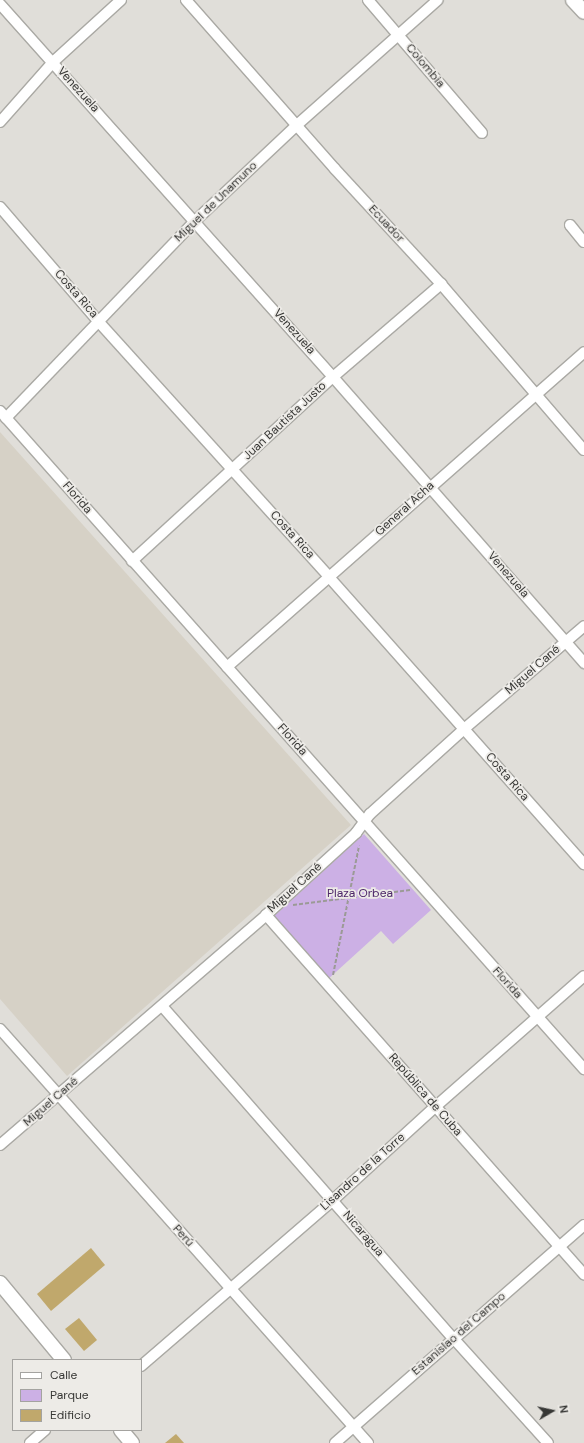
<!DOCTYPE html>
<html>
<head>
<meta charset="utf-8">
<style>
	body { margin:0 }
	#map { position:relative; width:584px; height:1443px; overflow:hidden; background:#e0ded9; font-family:"DM Sans",sans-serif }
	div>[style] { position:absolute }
	.built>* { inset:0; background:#d6d1c6 }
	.green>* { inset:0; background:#ccb0e5 }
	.building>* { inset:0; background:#c0a86c }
	.path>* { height:2px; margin-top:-1px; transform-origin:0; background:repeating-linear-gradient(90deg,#9b9a96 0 4px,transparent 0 6px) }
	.roads { filter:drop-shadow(1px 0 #aaa9a4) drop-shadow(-1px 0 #aaa9a4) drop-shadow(0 1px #aaa9a4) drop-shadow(0 -1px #aaa9a4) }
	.street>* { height:10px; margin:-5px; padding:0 5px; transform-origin:5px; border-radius:5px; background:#fff }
	.secondary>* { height:14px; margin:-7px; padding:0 7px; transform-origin:7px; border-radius:7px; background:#fff }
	span { translate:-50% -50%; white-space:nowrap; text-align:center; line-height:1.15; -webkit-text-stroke:3.5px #edebe7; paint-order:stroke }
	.street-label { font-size:12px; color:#373735 }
	.park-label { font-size:12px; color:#4d2769 }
	.legend { position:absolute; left:12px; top:1359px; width:130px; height:72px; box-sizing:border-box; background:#edebe7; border:1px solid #a4a3a0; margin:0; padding:5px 7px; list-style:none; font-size:12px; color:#373735 }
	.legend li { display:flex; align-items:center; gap:8px; height:20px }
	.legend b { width:20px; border:1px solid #a4a3a0 }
	.north { position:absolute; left:532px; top:1391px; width:40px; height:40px; -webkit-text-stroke:3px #edebe7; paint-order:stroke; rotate:81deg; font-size:11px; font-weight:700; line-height:16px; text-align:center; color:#373735 }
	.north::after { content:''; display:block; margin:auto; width:14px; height:18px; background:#373735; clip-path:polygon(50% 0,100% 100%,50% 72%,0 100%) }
</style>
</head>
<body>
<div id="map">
	<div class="built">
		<i style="clip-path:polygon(0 432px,351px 825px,67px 1076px,0 999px)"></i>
	</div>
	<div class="green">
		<i style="clip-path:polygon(364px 834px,431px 910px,393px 944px,381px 931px,326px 981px,273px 917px)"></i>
	</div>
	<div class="building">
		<i style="clip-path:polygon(91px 1248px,105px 1265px,51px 1311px,37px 1294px)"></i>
		<i style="clip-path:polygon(79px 1318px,97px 1340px,84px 1351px,65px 1329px)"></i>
		<i style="clip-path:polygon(176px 1434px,184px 1443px,165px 1443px)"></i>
	</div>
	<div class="path">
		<i style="left:293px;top:905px;width:118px;rotate:-7.3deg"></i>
		<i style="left:333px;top:975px;width:132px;rotate:-78.6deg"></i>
	</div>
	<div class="roads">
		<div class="street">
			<i style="left:186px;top:0;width:225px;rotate:48.6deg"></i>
			<i style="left:335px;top:169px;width:156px;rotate:47.3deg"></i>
			<i style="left:441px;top:284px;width:219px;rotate:49.3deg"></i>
			<i style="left:368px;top:0;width:175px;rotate:49.4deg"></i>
			<i style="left:0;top:4px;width:500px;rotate:48.24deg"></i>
			<i style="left:333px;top:377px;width:381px;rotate:48.7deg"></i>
			<i style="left:0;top:122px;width:80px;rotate:-48.5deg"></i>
			<i style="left:53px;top:62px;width:92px;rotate:-42.4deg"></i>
			<i style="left:0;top:207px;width:150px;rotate:49.3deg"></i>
			<i style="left:98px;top:321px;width:345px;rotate:47.9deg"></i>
			<i style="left:329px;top:577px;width:384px;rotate:48.4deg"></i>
			<i style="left:570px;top:225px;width:22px;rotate:51deg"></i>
			<i style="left:0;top:411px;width:880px;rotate:48.41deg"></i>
			<i style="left:6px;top:418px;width:273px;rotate:-46.2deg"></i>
			<i style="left:195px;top:221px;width:140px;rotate:-43.3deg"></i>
			<i style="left:297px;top:125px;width:188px;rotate:-41.6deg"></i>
			<i style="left:132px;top:561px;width:273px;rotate:-42.5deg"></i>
			<i style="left:333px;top:377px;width:143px;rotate:-40.7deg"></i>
			<i style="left:227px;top:667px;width:476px;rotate:-41.4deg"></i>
			<i style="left:266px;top:915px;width:480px;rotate:48.5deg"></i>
			<i style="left:162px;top:1006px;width:443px;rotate:48.8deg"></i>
			<i style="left:454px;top:1339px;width:140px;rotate:47.9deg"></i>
			<i style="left:0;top:1029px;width:554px;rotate:48.37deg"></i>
			<i style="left:0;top:1145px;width:352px;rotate:-40.8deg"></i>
			<i style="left:266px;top:915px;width:122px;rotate:-42.3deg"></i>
			<i style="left:356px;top:833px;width:24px;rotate:-54deg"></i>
			<i style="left:370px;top:814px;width:127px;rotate:-42.1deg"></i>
			<i style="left:464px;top:729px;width:158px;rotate:-40.6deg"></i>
			<i style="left:141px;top:1366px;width:254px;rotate:-40.8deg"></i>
			<i style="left:333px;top:1200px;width:138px;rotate:-42.4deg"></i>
			<i style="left:435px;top:1107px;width:198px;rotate:-41.3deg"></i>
			<i style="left:30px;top:1443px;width:20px;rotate:-41deg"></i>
			<i style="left:335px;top:1443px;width:331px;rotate:-41.2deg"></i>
		</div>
		<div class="secondary">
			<i style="left:573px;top:0;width:16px;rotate:47deg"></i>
			<i style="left:0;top:1283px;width:100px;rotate:50.3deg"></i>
			<i style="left:121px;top:1430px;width:17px;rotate:50deg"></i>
		</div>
	</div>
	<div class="street-label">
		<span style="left:425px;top:66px;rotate:50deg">Colombia</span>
		<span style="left:78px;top:90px;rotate:48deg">Venezuela</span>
		<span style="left:216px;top:202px;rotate:-44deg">Miguel de Unamuno</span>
		<span style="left:386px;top:224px;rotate:47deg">Ecuador</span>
		<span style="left:76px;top:294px;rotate:49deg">Costa Rica</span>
		<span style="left:294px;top:332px;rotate:48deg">Venezuela</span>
		<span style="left:285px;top:421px;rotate:-43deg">Juan Bautista Justo</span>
		<span style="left:77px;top:498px;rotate:49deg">Florida</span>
		<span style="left:405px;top:509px;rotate:-42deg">General Acha</span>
		<span style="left:292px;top:535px;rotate:48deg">Costa Rica</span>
		<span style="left:508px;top:575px;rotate:49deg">Venezuela</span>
		<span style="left:533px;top:670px;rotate:-41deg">Miguel Cané</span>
		<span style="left:292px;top:740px;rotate:48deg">Florida</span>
		<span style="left:507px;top:777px;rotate:49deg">Costa Rica</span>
		<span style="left:295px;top:888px;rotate:-42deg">Miguel Cané</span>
		<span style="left:507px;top:983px;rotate:48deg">Florida</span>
		<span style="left:425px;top:1095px;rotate:49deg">República de Cuba</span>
		<span style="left:51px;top:1102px;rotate:-41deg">Miguel Cané</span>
		<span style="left:363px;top:1172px;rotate:-42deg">Lisandro de la Torre</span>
		<span style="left:363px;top:1234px;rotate:49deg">Nicaragua</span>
		<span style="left:183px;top:1236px;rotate:48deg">Perú</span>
		<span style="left:459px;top:1334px;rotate:-41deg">Estanislao del Campo</span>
	</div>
	<div class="park-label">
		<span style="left:360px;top:894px">Plaza Orbea</span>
	</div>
	<ul class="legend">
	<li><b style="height:5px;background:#fff"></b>Calle</li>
	<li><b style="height:11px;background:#ccb0e5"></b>Parque</li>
	<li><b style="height:11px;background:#c0a86c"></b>Edificio</li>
	</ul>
	<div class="north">N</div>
</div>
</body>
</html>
